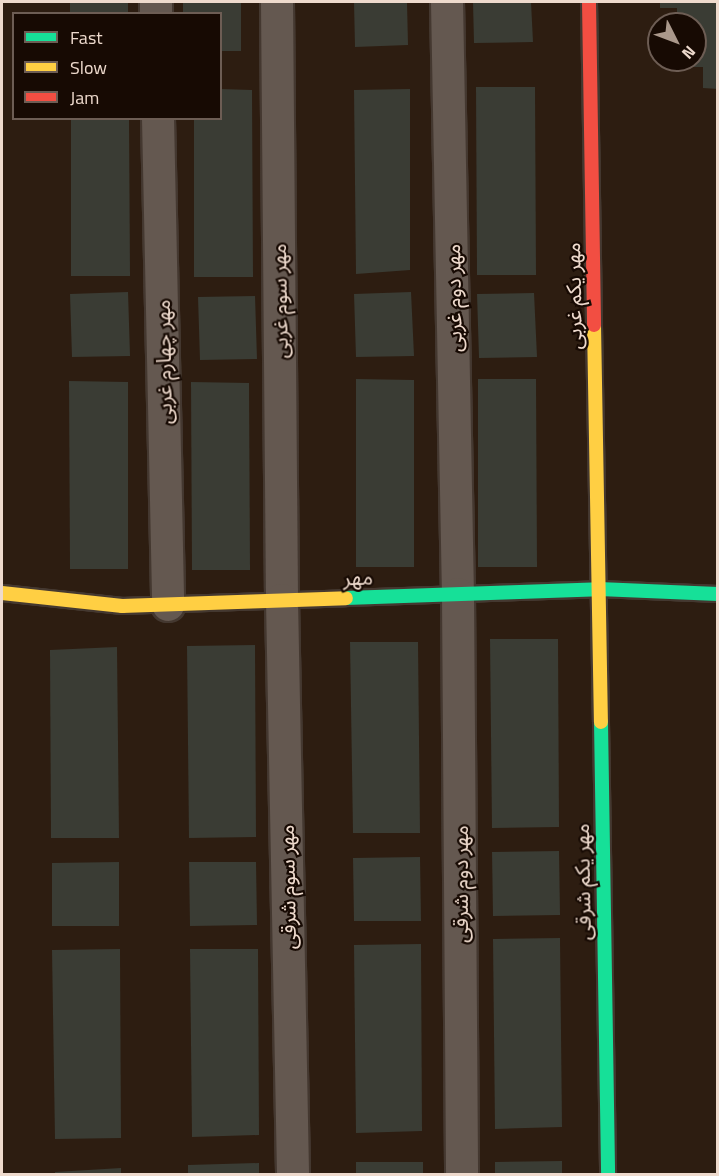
<!DOCTYPE html>
<html>
<head>
<meta charset="utf-8">
<style>
	body { margin:0 }
	#map { position:relative; width:719px; height:1176px; overflow:hidden; background:#2d1d11; font-family:"Titillium Web","Noto Sans Arabic",sans-serif }
	div>[style] { position:absolute }
	.building>* { inset:0; background:#3a3c34 }
	.roads { filter:drop-shadow(2px 0 #443830) drop-shadow(-2px 0 #443830) drop-shadow(0 2px #443830) drop-shadow(0 -2px #443830) }
	.street>* { height:32px; margin:-16px; padding:0 16px; transform-origin:16px; border-radius:16px; background:#645850 }
	.fast>* { height:14px; margin:-7px; padding:0 7px; transform-origin:7px; border-radius:7px; background:#16e098 }
	.slow>* { height:14px; margin:-7px; padding:0 7px; transform-origin:7px; border-radius:7px; background:#ffcf43 }
	.jam>* { height:14px; margin:-7px; padding:0 7px; transform-origin:7px; border-radius:7px; background:#f24e42 }
	span { translate:-50% -50%; white-space:nowrap; text-align:center; line-height:1.15; -webkit-text-stroke:4.5px #170a03; paint-order:stroke }
	.street-label { font-size:21px; color:#eedacd }
	.frame { position:absolute; inset:0; border:3px solid #eedacd; pointer-events:none }
	.legend { position:absolute; left:12px; top:12px; width:210px; height:108px; box-sizing:border-box; background:#170a03; border:2px solid #6d5d54; margin:0; padding:8px 10px; list-style:none; font-size:18px; color:#eedacd }
	.legend li { display:flex; align-items:center; gap:12px; height:30px }
	.legend b { width:30px; border:2px solid #6d5d54 }
	.north { position:absolute; left:647px; top:12px; width:60px; height:60px; box-sizing:border-box; background:#170a03; border:2px solid #6d5d54; border-radius:50%; rotate:132deg; font-size:16px; font-weight:700; line-height:24px; text-align:center; color:#eedacd }
	.north::after { content:''; display:block; margin:auto; width:21px; height:27px; background:#aa988b; clip-path:polygon(50% 0,100% 100%,50% 72%,0 100%) }
</style>
</head>
<body>
<div id="map">
	<div class="building">
		<i style="clip-path:polygon(70px 2px,128px 2px,128px 14px,70px 14px)"></i>
		<i style="clip-path:polygon(183px 2px,241px 2px,241px 51px,220px 51px,220px 14px,183px 14px)"></i>
		<i style="clip-path:polygon(354px 2px,407px 2px,408px 45px,355px 47px)"></i>
		<i style="clip-path:polygon(473px 2px,531px 2px,533px 42px,474px 43px)"></i>
		<i style="clip-path:polygon(660px 2px,718px 2px,718px 89px,703px 88px,703px 67px,691px 67px,691px 60px,695px 60px,695px 24px,677px 24px,677px 8px,660px 8px)"></i>
		<i style="clip-path:polygon(476px 87px,535px 87px,536px 275px,477px 275px)"></i>
		<i style="clip-path:polygon(220px 89px,252px 90px,253px 277px,194px 277px,194px 118px,220px 118px)"></i>
		<i style="clip-path:polygon(410px 89px,410px 270px,356px 274px,354px 90px)"></i>
		<i style="clip-path:polygon(71px 118px,129px 118px,130px 276px,71px 276px)"></i>
		<i style="clip-path:polygon(128px 292px,130px 356px,72px 357px,70px 294px)"></i>
		<i style="clip-path:polygon(411px 292px,414px 356px,356px 357px,354px 294px)"></i>
		<i style="clip-path:polygon(534px 293px,537px 357px,479px 358px,477px 294px)"></i>
		<i style="clip-path:polygon(255px 296px,257px 359px,200px 360px,198px 297px)"></i>
		<i style="clip-path:polygon(356px 379px,414px 380px,414px 567px,356px 567px)"></i>
		<i style="clip-path:polygon(478px 379px,536px 379px,537px 567px,478px 567px)"></i>
		<i style="clip-path:polygon(69px 381px,128px 382px,128px 569px,70px 569px)"></i>
		<i style="clip-path:polygon(191px 382px,249px 383px,250px 570px,192px 570px)"></i>
		<i style="clip-path:polygon(490px 639px,558px 639px,559px 827px,492px 828px)"></i>
		<i style="clip-path:polygon(350px 642px,418px 642px,420px 833px,353px 833px)"></i>
		<i style="clip-path:polygon(255px 645px,256px 837px,189px 838px,187px 646px)"></i>
		<i style="clip-path:polygon(117px 647px,119px 838px,51px 838px,50px 650px)"></i>
		<i style="clip-path:polygon(559px 851px,560px 915px,493px 916px,492px 852px)"></i>
		<i style="clip-path:polygon(420px 857px,421px 921px,354px 921px,353px 858px)"></i>
		<i style="clip-path:polygon(119px 862px,119px 926px,52px 926px,52px 863px)"></i>
		<i style="clip-path:polygon(189px 862px,256px 862px,257px 925px,190px 926px)"></i>
		<i style="clip-path:polygon(560px 938px,562px 1127px,495px 1129px,493px 939px)"></i>
		<i style="clip-path:polygon(421px 944px,422px 1131px,356px 1133px,354px 945px)"></i>
		<i style="clip-path:polygon(120px 949px,121px 1138px,55px 1139px,52px 950px)"></i>
		<i style="clip-path:polygon(190px 949px,258px 949px,259px 1135px,192px 1137px)"></i>
		<i style="clip-path:polygon(562px 1161px,562px 1174px,495px 1174px,495px 1162px)"></i>
		<i style="clip-path:polygon(356px 1162px,423px 1162px,423px 1174px,356px 1174px)"></i>
		<i style="clip-path:polygon(259px 1163px,259px 1174px,188px 1174px,188px 1165px)"></i>
		<i style="clip-path:polygon(121px 1168px,121px 1174px,55px 1174px,55px 1172px)"></i>
	</div>
	<div class="roads">
		<div class="street">
			<i style="left:156px;top:2px;width:12px;rotate:90deg"></i>
			<i style="left:277px;top:2px;width:598px;rotate:89.52deg"></i>
			<i style="left:282px;top:600px;width:574px;rotate:88.9deg"></i>
			<i style="left:447px;top:2px;width:592px;rotate:88.94deg"></i>
			<i style="left:458px;top:594px;width:580px;rotate:89.6deg"></i>
			<i style="left:158px;top:118px;width:487px;rotate:88.8deg"></i>
		</div>
		<div class="fast">
			<i style="left:346px;top:598px;width:253px;rotate:-2deg"></i>
			<i style="left:599px;top:589px;width:119px;rotate:2.4deg"></i>
			<i style="left:601px;top:722px;width:452px;rotate:89.1deg"></i>
		</div>
		<div class="slow">
			<i style="left:594px;top:325px;width:397px;rotate:89deg"></i>
			<i style="left:2px;top:593px;width:121px;rotate:6.2deg"></i>
			<i style="left:122px;top:606px;width:224px;rotate:-2deg"></i>
		</div>
		<div class="jam">
			<i style="left:589px;top:2px;width:323px;rotate:89.1deg"></i>
		</div>
	</div>
	<div class="street-label">
		<span style="left:573px;top:296px;rotate:-91deg">مهر یکم غربی</span>
		<span style="left:453px;top:298px;rotate:-91deg">مهر دوم غربی</span>
		<span style="left:279px;top:301px;rotate:-91deg">مهر سوم غربی</span>
		<span style="left:163px;top:362px;rotate:-91deg">مهر چهارم غربی</span>
		<span style="left:358px;top:577px;rotate:-2deg">مهر</span>
		<span style="left:582px;top:882px;rotate:-91deg">مهر یکم شرقی</span>
		<span style="left:460px;top:884px;rotate:-90deg">مهر دوم شرقی</span>
		<span style="left:287px;top:887px;rotate:-91deg">مهر سوم شرقی</span>
	</div>
	<div class="frame"></div>
	<ul class="legend">
	<li><b style="height:8px;background:#16e098"></b>Fast</li>
	<li><b style="height:8px;background:#ffcf43"></b>Slow</li>
	<li><b style="height:8px;background:#f24e42"></b>Jam</li>
	</ul>
	<div class="north">N</div>
</div>
</body>
</html>
